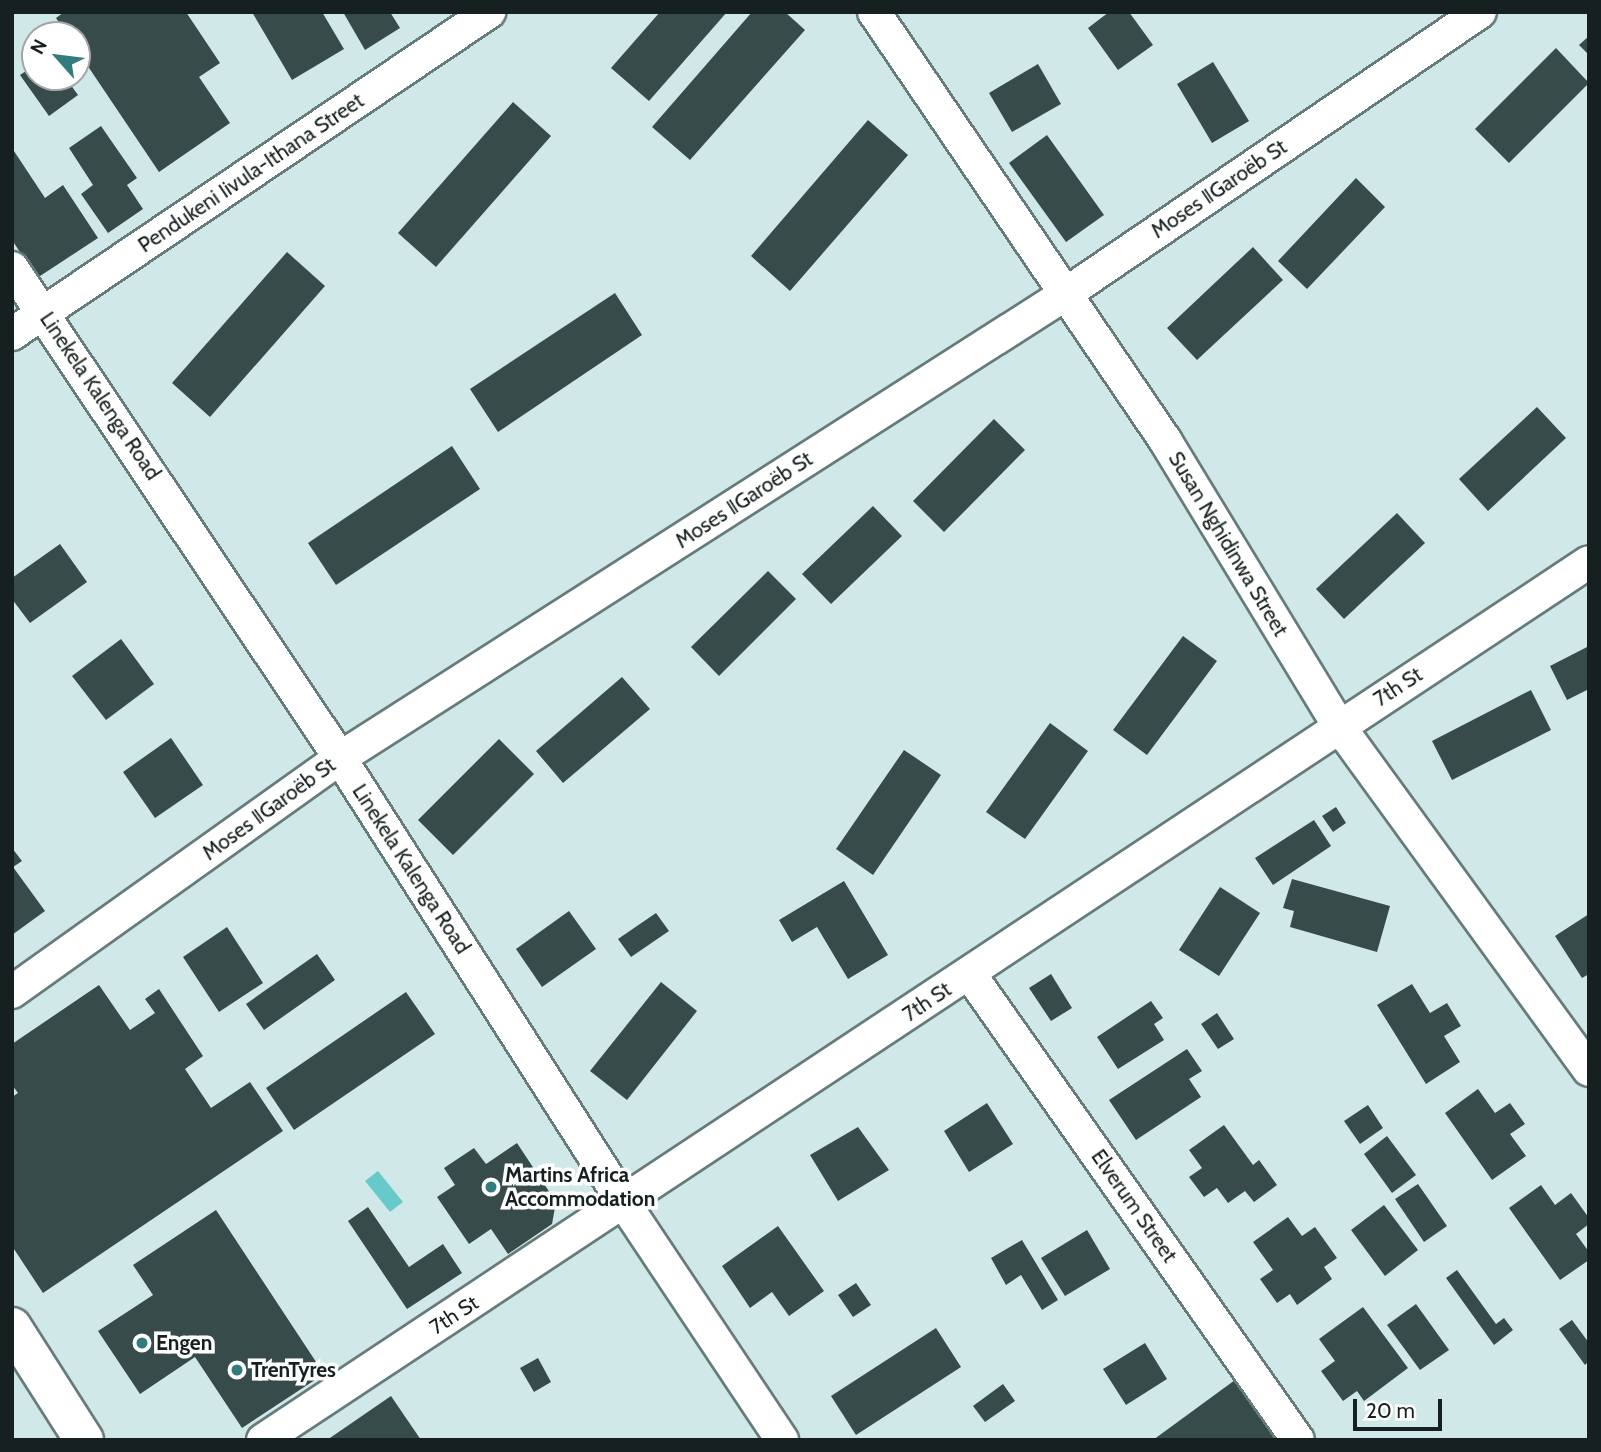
<!DOCTYPE html>
<html>
<head>
<meta charset="utf-8">
<style>
	body { margin:0 }
	#map { position:relative; width:1601px; height:1452px; overflow:hidden; background:#d1e8e8; font-family:Cabin,sans-serif }
	div>[style] { position:absolute }
	.water>* { inset:0; background:#68c9ca }
	.building>* { inset:0; background:#384b4b }
	.roads { filter:drop-shadow(2px 0 #667b7c) drop-shadow(-2px 0 #667b7c) drop-shadow(0 2px #667b7c) drop-shadow(0 -2px #667b7c) }
	.minor>* { height:32px; margin:-16px; padding:0 16px; transform-origin:16px; border-radius:16px; background:#fff }
	.highway>* { height:38px; margin:-19px; padding:0 19px; transform-origin:19px; border-radius:19px; background:#fff }
	.dots>* { width:19px; height:19px; translate:-50% -50%; box-sizing:border-box; border:4px solid #fff; border-radius:50% }
	span { translate:-50% -50%; white-space:nowrap; text-align:center; line-height:1.15; -webkit-text-stroke:7px #fff; paint-order:stroke }
	.street-label { font-size:21px; color:#172020 }
	.poi-label { font-size:21px; color:#172020; font-weight:700 }
	.left { translate:0 -50%; text-align:left }
	.frame { position:absolute; inset:0; border:14px solid #172020; pointer-events:none }
	.north { position:absolute; left:21px; top:21px; width:70px; height:70px; box-sizing:border-box; background:#fff; border:2px solid #a2a6a6; border-radius:50%; rotate:298deg; font-size:19px; font-weight:700; line-height:28px; text-align:center; color:#172020 }
	.north::after { content:''; display:block; margin:auto; width:24px; height:32px; background:#327c7d; clip-path:polygon(50% 0,100% 100%,50% 72%,0 100%) }
	.scale { position:absolute; left:1353px; top:1399px; width:89px; height:32px; box-sizing:border-box; border:4px solid #172020; border-top:0; padding-left:9px; font-size:21px; line-height:24px; white-space:nowrap; color:#172020; -webkit-text-stroke:5px #fff; paint-order:stroke }
</style>
</head>
<body>
<div id="map">
	<div class="water">
		<i style="clip-path:polygon(378px 1171px,403px 1202px,390px 1212px,365px 1181px)"></i>
	</div>
	<div class="building">
		<i style="clip-path:polygon(64px 12px,186px 12px,220px 63px,199px 77px,230px 123px,159px 172px,77px 50px,77px 35px,67px 35px,56px 18px)"></i>
		<i style="clip-path:polygon(252px 12px,322px 12px,344px 49px,292px 80px)"></i>
		<i style="clip-path:polygon(343px 12px,390px 12px,400px 28px,365px 50px)"></i>
		<i style="clip-path:polygon(660px 12px,727px 12px,649px 101px,611px 68px)"></i>
		<i style="clip-path:polygon(752px 12px,785px 12px,805px 30px,690px 160px,652px 127px)"></i>
		<i style="clip-path:polygon(1109px 12px,1129px 12px,1153px 45px,1118px 70px,1088px 28px)"></i>
		<i style="clip-path:polygon(1589px 36px,1589px 55px,1579px 45px)"></i>
		<i style="clip-path:polygon(1556px 48px,1589px 83px,1509px 163px,1475px 129px)"></i>
		<i style="clip-path:polygon(1213px 62px,1249px 121px,1212px 143px,1177px 84px)"></i>
		<i style="clip-path:polygon(1038px 64px,1061px 104px,1012px 132px,989px 93px)"></i>
		<i style="clip-path:polygon(35px 65px,35px 77px,65px 77px,78px 95px,49px 116px,20px 75px)"></i>
		<i style="clip-path:polygon(513px 102px,551px 136px,436px 267px,398px 233px)"></i>
		<i style="clip-path:polygon(868px 120px,908px 155px,790px 291px,751px 256px)"></i>
		<i style="clip-path:polygon(101px 126px,137px 178px,127px 185px,143px 209px,108px 233px,81px 194px,93px 185px,69px 148px)"></i>
		<i style="clip-path:polygon(1047px 135px,1104px 215px,1066px 242px,1009px 163px)"></i>
		<i style="clip-path:polygon(12px 148px,45px 198px,63px 185px,98px 238px,37px 278px,12px 240px)"></i>
		<i style="clip-path:polygon(1356px 178px,1385px 207px,1307px 289px,1278px 261px)"></i>
		<i style="clip-path:polygon(1253px 247px,1283px 280px,1197px 360px,1167px 328px)"></i>
		<i style="clip-path:polygon(287px 252px,325px 286px,210px 417px,172px 383px)"></i>
		<i style="clip-path:polygon(615px 293px,642px 335px,498px 432px,470px 389px)"></i>
		<i style="clip-path:polygon(1537px 407px,1566px 438px,1488px 511px,1459px 479px)"></i>
		<i style="clip-path:polygon(994px 419px,1025px 450px,944px 532px,913px 501px)"></i>
		<i style="clip-path:polygon(452px 446px,480px 489px,336px 585px,308px 543px)"></i>
		<i style="clip-path:polygon(873px 506px,902px 536px,831px 604px,802px 574px)"></i>
		<i style="clip-path:polygon(1397px 513px,1425px 543px,1344px 619px,1316px 589px)"></i>
		<i style="clip-path:polygon(60px 544px,87px 582px,30px 623px,12px 599px,12px 578px)"></i>
		<i style="clip-path:polygon(768px 571px,796px 599px,719px 676px,691px 647px)"></i>
		<i style="clip-path:polygon(1183px 636px,1217px 661px,1147px 755px,1113px 730px)"></i>
		<i style="clip-path:polygon(121px 639px,154px 684px,106px 720px,72px 676px)"></i>
		<i style="clip-path:polygon(1589px 646px,1589px 689px,1567px 700px,1550px 666px)"></i>
		<i style="clip-path:polygon(622px 677px,650px 709px,563px 783px,536px 751px)"></i>
		<i style="clip-path:polygon(1531px 690px,1551px 730px,1452px 780px,1432px 741px)"></i>
		<i style="clip-path:polygon(1050px 723px,1088px 751px,1025px 839px,986px 812px)"></i>
		<i style="clip-path:polygon(171px 738px,203px 785px,155px 818px,123px 772px)"></i>
		<i style="clip-path:polygon(499px 739px,534px 774px,453px 855px,418px 820px)"></i>
		<i style="clip-path:polygon(904px 750px,941px 775px,873px 875px,836px 849px)"></i>
		<i style="clip-path:polygon(1336px 807px,1346px 823px,1333px 832px,1322px 816px)"></i>
		<i style="clip-path:polygon(1314px 820px,1331px 846px,1273px 885px,1255px 858px)"></i>
		<i style="clip-path:polygon(12px 848px,22px 861px,13px 867px,45px 911px,12px 935px)"></i>
		<i style="clip-path:polygon(1292px 879px,1390px 906px,1377px 952px,1290px 927px,1294px 911px,1283px 908px)"></i>
		<i style="clip-path:polygon(844px 881px,888px 955px,848px 979px,817px 927px,792px 942px,779px 920px)"></i>
		<i style="clip-path:polygon(1220px 887px,1260px 913px,1219px 976px,1179px 950px)"></i>
		<i style="clip-path:polygon(569px 911px,596px 949px,542px 987px,516px 949px)"></i>
		<i style="clip-path:polygon(656px 913px,669px 931px,631px 957px,618px 939px)"></i>
		<i style="clip-path:polygon(1589px 914px,1589px 974px,1582px 978px,1555px 936px)"></i>
		<i style="clip-path:polygon(227px 927px,263px 983px,219px 1012px,183px 957px)"></i>
		<i style="clip-path:polygon(317px 954px,335px 980px,264px 1030px,246px 1004px)"></i>
		<i style="clip-path:polygon(1051px 974px,1072px 1008px,1051px 1021px,1029px 988px)"></i>
		<i style="clip-path:polygon(661px 982px,697px 1011px,627px 1100px,590px 1071px)"></i>
		<i style="clip-path:polygon(1412px 984px,1430px 1013px,1447px 1003px,1461px 1026px,1444px 1036px,1460px 1062px,1426px 1084px,1377px 1005px)"></i>
		<i style="clip-path:polygon(99px 985px,130px 1030px,155px 1013px,145px 999px,159px 989px,203px 1056px,185px 1069px,211px 1108px,250px 1082px,283px 1131px,43px 1293px,12px 1246px,12px 1097px,18px 1093px,12px 1085px,12px 1044px)"></i>
		<i style="clip-path:polygon(406px 992px,435px 1034px,294px 1130px,266px 1088px)"></i>
		<i style="clip-path:polygon(1151px 1001px,1163px 1018px,1154px 1024px,1164px 1040px,1118px 1069px,1097px 1037px)"></i>
		<i style="clip-path:polygon(1217px 1013px,1234px 1039px,1218px 1049px,1201px 1024px)"></i>
		<i style="clip-path:polygon(1187px 1049px,1202px 1071px,1189px 1079px,1201px 1097px,1136px 1140px,1109px 1100px)"></i>
		<i style="clip-path:polygon(1478px 1089px,1495px 1113px,1510px 1103px,1525px 1124px,1510px 1134px,1526px 1156px,1492px 1180px,1445px 1113px)"></i>
		<i style="clip-path:polygon(987px 1103px,1013px 1144px,969px 1172px,944px 1131px)"></i>
		<i style="clip-path:polygon(1368px 1105px,1383px 1128px,1360px 1144px,1344px 1121px)"></i>
		<i style="clip-path:polygon(1224px 1125px,1253px 1165px,1259px 1160px,1277px 1185px,1254px 1202px,1245px 1191px,1228px 1203px,1217px 1188px,1204px 1197px,1189px 1177px,1202px 1168px,1189px 1150px)"></i>
		<i style="clip-path:polygon(858px 1127px,889px 1170px,838px 1201px,810px 1155px)"></i>
		<i style="clip-path:polygon(1387px 1136px,1416px 1175px,1392px 1193px,1364px 1154px)"></i>
		<i style="clip-path:polygon(517px 1143px,556px 1202px,552px 1224px,508px 1254px,491px 1229px,469px 1244px,437px 1197px,455px 1185px,444px 1168px,474px 1148px,486px 1164px)"></i>
		<i style="clip-path:polygon(1418px 1184px,1447px 1226px,1424px 1242px,1395px 1199px)"></i>
		<i style="clip-path:polygon(1541px 1185px,1555px 1205px,1571px 1193px,1589px 1218px,1589px 1224px,1576px 1234px,1589px 1252px,1589px 1260px,1560px 1280px,1509px 1208px)"></i>
		<i style="clip-path:polygon(1384px 1205px,1418px 1250px,1385px 1276px,1351px 1230px)"></i>
		<i style="clip-path:polygon(368px 1207px,409px 1267px,443px 1244px,462px 1273px,407px 1309px,348px 1221px)"></i>
		<i style="clip-path:polygon(216px 1210px,324px 1374px,242px 1428px,195px 1357px,140px 1394px,98px 1331px,153px 1295px,133px 1265px)"></i>
		<i style="clip-path:polygon(1288px 1217px,1302px 1236px,1315px 1227px,1337px 1258px,1324px 1267px,1332px 1279px,1297px 1305px,1290px 1294px,1277px 1303px,1260px 1279px,1273px 1270px,1253px 1242px)"></i>
		<i style="clip-path:polygon(778px 1226px,824px 1291px,789px 1316px,772px 1292px,750px 1308px,722px 1266px)"></i>
		<i style="clip-path:polygon(1087px 1230px,1110px 1269px,1065px 1296px,1041px 1258px)"></i>
		<i style="clip-path:polygon(1022px 1240px,1058px 1300px,1042px 1310px,1021px 1275px,1006px 1285px,991px 1258px)"></i>
		<i style="clip-path:polygon(1457px 1270px,1496px 1324px,1504px 1318px,1513px 1330px,1494px 1345px,1446px 1278px)"></i>
		<i style="clip-path:polygon(856px 1283px,871px 1305px,853px 1317px,838px 1295px)"></i>
		<i style="clip-path:polygon(1416px 1304px,1449px 1350px,1420px 1370px,1387px 1325px)"></i>
		<i style="clip-path:polygon(1363px 1307px,1408px 1368px,1364px 1401px,1357px 1391px,1343px 1401px,1321px 1371px,1335px 1361px,1319px 1339px)"></i>
		<i style="clip-path:polygon(1572px 1320px,1589px 1343px,1589px 1361px,1585px 1365px,1559px 1329px)"></i>
		<i style="clip-path:polygon(936px 1328px,961px 1367px,856px 1435px,831px 1396px)"></i>
		<i style="clip-path:polygon(1145px 1343px,1167px 1379px,1126px 1405px,1103px 1369px)"></i>
		<i style="clip-path:polygon(538px 1358px,551px 1382px,534px 1392px,520px 1368px)"></i>
		<i style="clip-path:polygon(1235px 1380px,1278px 1440px,1153px 1440px)"></i>
		<i style="clip-path:polygon(1003px 1384px,1015px 1401px,985px 1422px,973px 1406px)"></i>
		<i style="clip-path:polygon(391px 1396px,421px 1440px,327px 1440px)"></i>
	</div>
	<div class="roads">
		<div class="minor">
			<i style="left:874px;top:12px;width:518px;rotate:55.79deg"></i>
			<i style="left:1165px;top:440px;width:335px;rotate:58.7deg"></i>
			<i style="left:1339px;top:726px;width:425px;rotate:54deg"></i>
			<i style="left:12px;top:268px;width:590px;rotate:56.2deg"></i>
			<i style="left:340px;top:758px;width:528px;rotate:57.45deg"></i>
			<i style="left:624px;top:1203px;width:285px;rotate:56.3deg"></i>
			<i style="left:12px;top:334px;width:576px;rotate:-34.02deg"></i>
			<i style="left:969px;top:973px;width:571px;rotate:54.84deg"></i>
			<i style="left:12px;top:992px;width:403px;rotate:-35.5deg"></i>
			<i style="left:340px;top:758px;width:859px;rotate:-32.6deg"></i>
			<i style="left:1064px;top:295px;width:503px;rotate:-34.23deg"></i>
			<i style="left:263px;top:1440px;width:1590px;rotate:-33.51deg"></i>
		</div>
		<div class="highway">
			<i style="left:12px;top:1327px;width:134px;rotate:57.5deg"></i>
		</div>
	</div>
	<div class="dots">
		<i style="left:491px;top:1187px;background:#327c7d"></i>
		<i style="left:142px;top:1343px;background:#327c7d"></i>
		<i style="left:237px;top:1370px;background:#327c7d"></i>
	</div>
	<div class="street-label">
		<span style="left:251px;top:173px;rotate:-34deg">Pendukeni Iivula-Ithana Street</span>
		<span style="left:1219px;top:189px;rotate:-34deg">Moses ǁGaroëb St</span>
		<span style="left:100px;top:396px;rotate:56deg">Linekela Kalenga Road</span>
		<span style="left:744px;top:500px;rotate:-33deg">Moses ǁGaroëb St</span>
		<span style="left:1228px;top:544px;rotate:59deg">Susan Nghidinwa Street</span>
		<span style="left:1398px;top:687px;rotate:-33deg">7th St</span>
		<span style="left:269px;top:809px;rotate:-36deg">Moses ǁGaroëb St</span>
		<span style="left:411px;top:869px;rotate:57deg">Linekela Kalenga Road</span>
		<span style="left:927px;top:1002px;rotate:-34deg">7th St</span>
		<span style="left:1134px;top:1206px;rotate:55deg">Elverum Street</span>
		<span style="left:454px;top:1315px;rotate:-33deg">7th St</span>
	</div>
	<div class="poi-label">
		<span class="left" style="left:505px;top:1187px">Martins Africa<br>Accommodation</span>
		<span class="left" style="left:156px;top:1343px">Engen</span>
		<span class="left" style="left:251px;top:1370px">TrenTyres</span>
	</div>
	<div class="frame"></div>
	<div class="north">N</div>
	<div class="scale">20 m</div>
</div>
</body>
</html>
